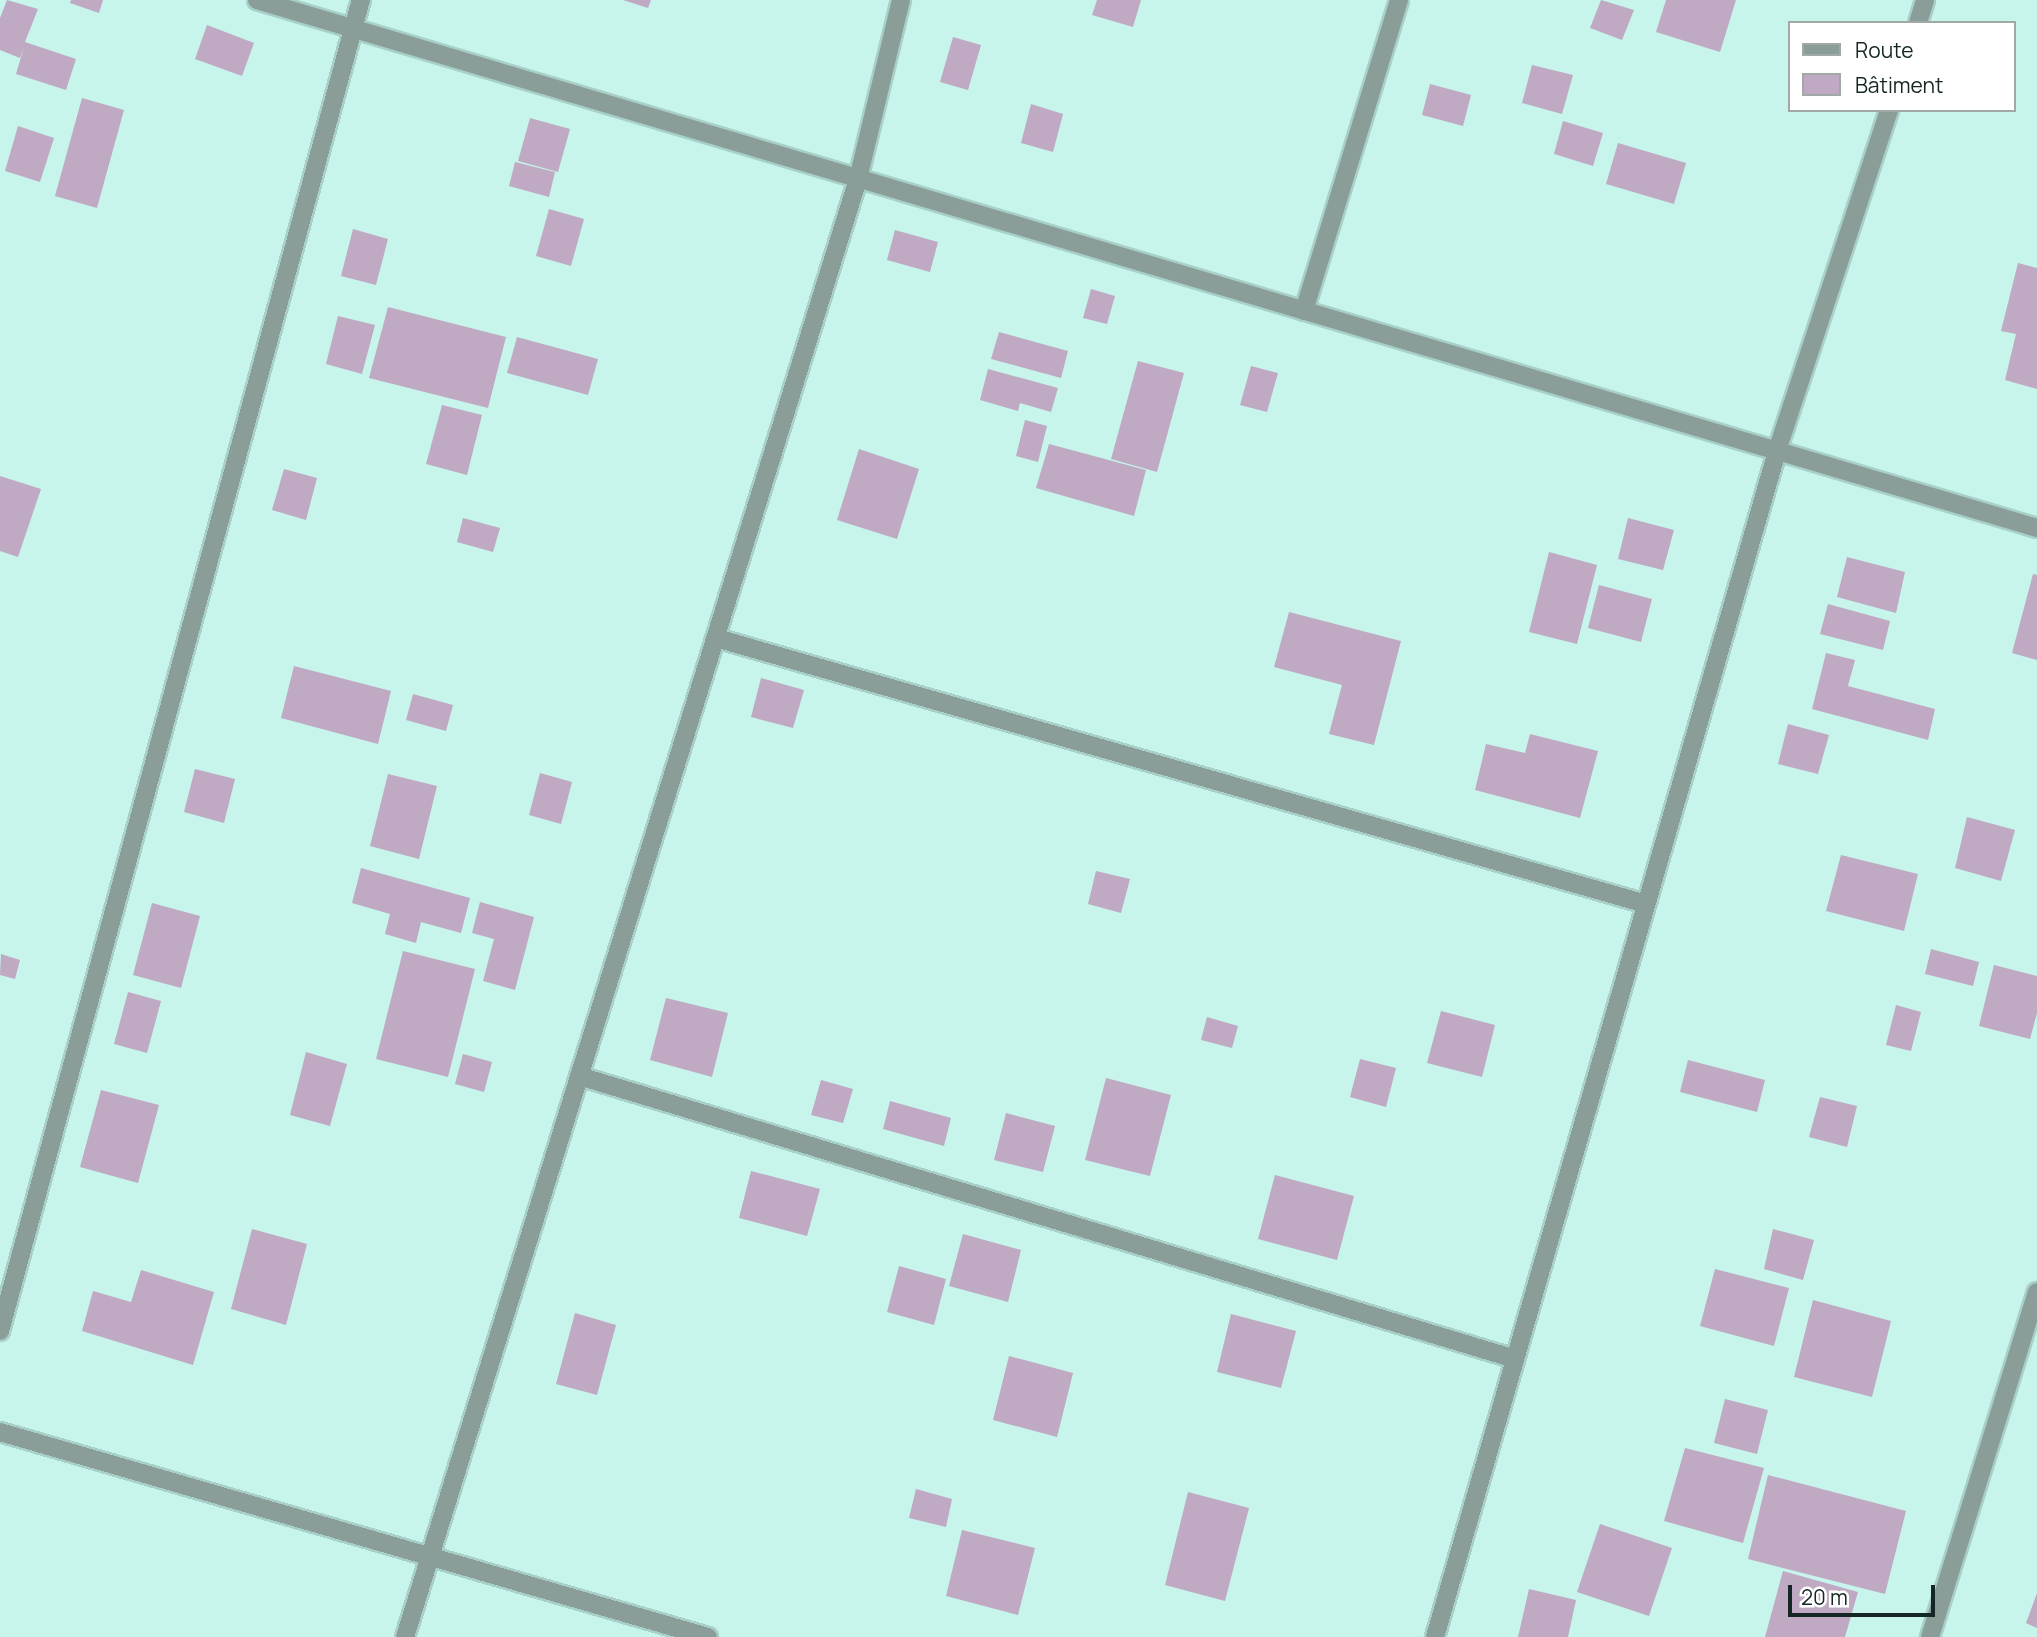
<!DOCTYPE html>
<html>
<head>
<meta charset="utf-8">
<style>
	body { margin:0 }
	#map { position:relative; width:2037px; height:1637px; overflow:hidden; background:#c7f5ec; font-family:Manrope,sans-serif }
	div>[style] { position:absolute }
	.building>* { inset:0; background:#bfa9c3 }
	.roads { filter:drop-shadow(2px 0 #a7d0c8) drop-shadow(-2px 0 #a7d0c8) drop-shadow(0 2px #a7d0c8) drop-shadow(0 -2px #a7d0c8) }
	.street>* { height:18px; margin:-9px; padding:0 9px; transform-origin:9px; border-radius:9px; background:#8a9d99 }
	span { translate:-50% -50%; white-space:nowrap; text-align:center; line-height:1.15; -webkit-text-stroke:5px #fff; paint-order:stroke }
	.legend { position:absolute; left:1788px; top:21px; width:228px; height:91px; box-sizing:border-box; background:#fff; border:2px solid #a1a9a7; margin:0; padding:9px 12px; list-style:none; font-size:21px; color:#152724 }
	.legend li { display:flex; align-items:center; gap:14px; height:35px }
	.legend b { width:35px; border:2px solid #a1a9a7 }
	.scale { position:absolute; left:1788px; top:1585px; width:147px; height:32px; box-sizing:border-box; border:4px solid #152724; border-top:0; padding-left:9px; font-size:21px; line-height:24px; white-space:nowrap; color:#152724; -webkit-text-stroke:5px #fff; paint-order:stroke }
</style>
</head>
<body>
<div id="map">
	<div class="building">
		<i style="clip-path:polygon(7px 0,38px 9px,25px 42px,76px 59px,66px 90px,16px 74px,24px 47px,20px 58px,0 50px,0 18px)"></i>
		<i style="clip-path:polygon(71px 0,103px 0,99px 13px,70px 3px)"></i>
		<i style="clip-path:polygon(623px 0,651px 0,648px 8px)"></i>
		<i style="clip-path:polygon(1097px 0,1141px 0,1133px 27px,1092px 15px)"></i>
		<i style="clip-path:polygon(1601px 0,1634px 10px,1622px 40px,1590px 28px)"></i>
		<i style="clip-path:polygon(1666px 0,1736px 0,1720px 52px,1656px 32px)"></i>
		<i style="clip-path:polygon(207px 25px,254px 43px,242px 76px,195px 59px)"></i>
		<i style="clip-path:polygon(953px 37px,981px 45px,968px 90px,940px 82px)"></i>
		<i style="clip-path:polygon(1532px 65px,1573px 75px,1562px 114px,1522px 103px)"></i>
		<i style="clip-path:polygon(1430px 84px,1471px 95px,1463px 126px,1422px 115px)"></i>
		<i style="clip-path:polygon(82px 98px,124px 110px,97px 208px,55px 196px)"></i>
		<i style="clip-path:polygon(1031px 104px,1063px 114px,1053px 152px,1021px 143px)"></i>
		<i style="clip-path:polygon(530px 118px,570px 129px,558px 172px,518px 161px)"></i>
		<i style="clip-path:polygon(1563px 121px,1603px 133px,1593px 166px,1554px 154px)"></i>
		<i style="clip-path:polygon(18px 126px,54px 138px,40px 182px,5px 171px)"></i>
		<i style="clip-path:polygon(1618px 143px,1686px 163px,1674px 204px,1606px 184px)"></i>
		<i style="clip-path:polygon(515px 162px,555px 172px,549px 197px,509px 186px)"></i>
		<i style="clip-path:polygon(549px 209px,584px 219px,571px 266px,536px 256px)"></i>
		<i style="clip-path:polygon(353px 229px,388px 239px,376px 285px,341px 276px)"></i>
		<i style="clip-path:polygon(895px 230px,938px 242px,930px 272px,887px 260px)"></i>
		<i style="clip-path:polygon(2018px 263px,2037px 268px,2037px 389px,2005px 380px,2016px 334px,2001px 331px)"></i>
		<i style="clip-path:polygon(1091px 289px,1115px 296px,1107px 324px,1083px 318px)"></i>
		<i style="clip-path:polygon(388px 307px,506px 337px,488px 408px,369px 378px)"></i>
		<i style="clip-path:polygon(338px 316px,375px 325px,362px 374px,326px 364px)"></i>
		<i style="clip-path:polygon(999px 332px,1068px 351px,1061px 378px,991px 359px)"></i>
		<i style="clip-path:polygon(517px 337px,598px 359px,588px 395px,507px 373px)"></i>
		<i style="clip-path:polygon(1138px 361px,1184px 373px,1157px 472px,1111px 459px)"></i>
		<i style="clip-path:polygon(1251px 366px,1278px 373px,1267px 412px,1240px 405px)"></i>
		<i style="clip-path:polygon(988px 369px,1058px 388px,1051px 412px,1020px 403px,1018px 411px,980px 400px)"></i>
		<i style="clip-path:polygon(442px 405px,482px 415px,467px 475px,426px 464px)"></i>
		<i style="clip-path:polygon(1025px 420px,1047px 426px,1038px 462px,1016px 456px)"></i>
		<i style="clip-path:polygon(1049px 444px,1146px 470px,1134px 516px,1036px 488px)"></i>
		<i style="clip-path:polygon(859px 449px,919px 469px,897px 539px,837px 520px)"></i>
		<i style="clip-path:polygon(284px 469px,317px 478px,306px 520px,272px 510px)"></i>
		<i style="clip-path:polygon(0 476px,41px 489px,18px 557px,0 551px)"></i>
		<i style="clip-path:polygon(463px 518px,500px 528px,493px 552px,457px 542px)"></i>
		<i style="clip-path:polygon(1628px 518px,1674px 530px,1663px 570px,1618px 559px)"></i>
		<i style="clip-path:polygon(1549px 552px,1597px 565px,1577px 644px,1529px 632px)"></i>
		<i style="clip-path:polygon(1847px 557px,1905px 572px,1896px 613px,1837px 597px)"></i>
		<i style="clip-path:polygon(2033px 574px,2037px 575px,2037px 660px,2012px 653px)"></i>
		<i style="clip-path:polygon(1599px 585px,1652px 599px,1641px 642px,1588px 628px)"></i>
		<i style="clip-path:polygon(1828px 604px,1890px 621px,1883px 650px,1820px 634px)"></i>
		<i style="clip-path:polygon(1289px 612px,1401px 641px,1374px 745px,1329px 734px,1342px 685px,1274px 667px)"></i>
		<i style="clip-path:polygon(1826px 653px,1855px 660px,1848px 686px,1935px 709px,1928px 740px,1812px 709px)"></i>
		<i style="clip-path:polygon(294px 666px,391px 691px,378px 744px,281px 718px)"></i>
		<i style="clip-path:polygon(761px 678px,804px 690px,793px 728px,751px 717px)"></i>
		<i style="clip-path:polygon(413px 694px,453px 705px,446px 731px,406px 720px)"></i>
		<i style="clip-path:polygon(1788px 724px,1829px 735px,1818px 774px,1778px 764px)"></i>
		<i style="clip-path:polygon(1530px 734px,1598px 751px,1580px 818px,1475px 790px,1486px 744px,1525px 753px)"></i>
		<i style="clip-path:polygon(195px 769px,235px 779px,224px 823px,184px 812px)"></i>
		<i style="clip-path:polygon(540px 773px,572px 782px,561px 824px,529px 815px)"></i>
		<i style="clip-path:polygon(388px 774px,437px 786px,419px 859px,370px 846px)"></i>
		<i style="clip-path:polygon(1967px 817px,2015px 830px,2001px 881px,1955px 868px)"></i>
		<i style="clip-path:polygon(1841px 855px,1918px 874px,1904px 931px,1826px 911px)"></i>
		<i style="clip-path:polygon(361px 868px,470px 898px,461px 933px,421px 922px,416px 943px,385px 934px,390px 914px,352px 903px)"></i>
		<i style="clip-path:polygon(1096px 871px,1130px 879px,1121px 913px,1088px 904px)"></i>
		<i style="clip-path:polygon(480px 902px,534px 917px,515px 990px,483px 981px,494px 939px,472px 933px)"></i>
		<i style="clip-path:polygon(152px 903px,200px 916px,181px 988px,133px 975px)"></i>
		<i style="clip-path:polygon(1931px 949px,1979px 962px,1973px 986px,1925px 974px)"></i>
		<i style="clip-path:polygon(403px 951px,475px 969px,448px 1077px,376px 1059px)"></i>
		<i style="clip-path:polygon(1px 954px,20px 960px,15px 979px,0 975px)"></i>
		<i style="clip-path:polygon(1994px 965px,2037px 976px,2037px 1013px,2030px 1039px,1979px 1026px)"></i>
		<i style="clip-path:polygon(128px 992px,161px 1001px,147px 1053px,114px 1044px)"></i>
		<i style="clip-path:polygon(666px 998px,728px 1013px,712px 1077px,650px 1060px)"></i>
		<i style="clip-path:polygon(1896px 1005px,1921px 1012px,1911px 1051px,1886px 1045px)"></i>
		<i style="clip-path:polygon(1441px 1011px,1495px 1025px,1482px 1077px,1427px 1063px)"></i>
		<i style="clip-path:polygon(1207px 1017px,1238px 1026px,1232px 1048px,1201px 1040px)"></i>
		<i style="clip-path:polygon(306px 1052px,347px 1064px,330px 1126px,290px 1115px)"></i>
		<i style="clip-path:polygon(463px 1054px,492px 1062px,484px 1092px,455px 1084px)"></i>
		<i style="clip-path:polygon(1360px 1059px,1396px 1068px,1386px 1107px,1350px 1097px)"></i>
		<i style="clip-path:polygon(1688px 1060px,1765px 1080px,1757px 1112px,1680px 1092px)"></i>
		<i style="clip-path:polygon(1106px 1078px,1171px 1095px,1150px 1176px,1085px 1160px)"></i>
		<i style="clip-path:polygon(821px 1080px,853px 1089px,843px 1123px,811px 1115px)"></i>
		<i style="clip-path:polygon(101px 1090px,159px 1105px,138px 1183px,80px 1167px)"></i>
		<i style="clip-path:polygon(1820px 1097px,1857px 1106px,1847px 1147px,1809px 1137px)"></i>
		<i style="clip-path:polygon(890px 1101px,951px 1118px,944px 1146px,883px 1129px)"></i>
		<i style="clip-path:polygon(1006px 1113px,1055px 1126px,1043px 1172px,994px 1160px)"></i>
		<i style="clip-path:polygon(751px 1171px,820px 1189px,807px 1236px,739px 1218px)"></i>
		<i style="clip-path:polygon(1275px 1175px,1354px 1196px,1337px 1260px,1258px 1239px)"></i>
		<i style="clip-path:polygon(252px 1229px,307px 1244px,286px 1325px,231px 1309px)"></i>
		<i style="clip-path:polygon(1773px 1229px,1814px 1240px,1803px 1280px,1764px 1269px)"></i>
		<i style="clip-path:polygon(963px 1234px,1021px 1250px,1008px 1302px,949px 1286px)"></i>
		<i style="clip-path:polygon(899px 1266px,946px 1279px,934px 1325px,887px 1312px)"></i>
		<i style="clip-path:polygon(1715px 1269px,1789px 1288px,1774px 1346px,1700px 1326px)"></i>
		<i style="clip-path:polygon(141px 1270px,214px 1292px,193px 1365px,82px 1331px,93px 1291px,131px 1302px)"></i>
		<i style="clip-path:polygon(1813px 1300px,1891px 1321px,1872px 1397px,1794px 1377px)"></i>
		<i style="clip-path:polygon(575px 1313px,616px 1325px,597px 1395px,556px 1384px)"></i>
		<i style="clip-path:polygon(1231px 1314px,1296px 1331px,1281px 1388px,1217px 1372px)"></i>
		<i style="clip-path:polygon(1009px 1356px,1073px 1373px,1057px 1437px,993px 1420px)"></i>
		<i style="clip-path:polygon(1725px 1399px,1768px 1410px,1757px 1454px,1714px 1443px)"></i>
		<i style="clip-path:polygon(1685px 1448px,1764px 1468px,1743px 1543px,1664px 1521px)"></i>
		<i style="clip-path:polygon(1768px 1475px,1906px 1511px,1885px 1594px,1748px 1559px)"></i>
		<i style="clip-path:polygon(916px 1489px,952px 1499px,946px 1527px,909px 1518px)"></i>
		<i style="clip-path:polygon(1188px 1492px,1249px 1508px,1225px 1601px,1165px 1585px)"></i>
		<i style="clip-path:polygon(1600px 1524px,1672px 1548px,1649px 1616px,1577px 1592px)"></i>
		<i style="clip-path:polygon(962px 1530px,1035px 1548px,1018px 1615px,946px 1596px)"></i>
		<i style="clip-path:polygon(1783px 1571px,1858px 1592px,1845px 1637px,1765px 1637px)"></i>
		<i style="clip-path:polygon(1529px 1589px,1576px 1600px,1568px 1637px,1518px 1637px)"></i>
		<i style="clip-path:polygon(2037px 1593px,2037px 1628px,2026px 1623px)"></i>
	</div>
	<div class="roads">
		<div class="street">
			<i style="left:257px;top:0;width:1857px;rotate:16.52deg"></i>
			<i style="left:1918px;top:23px;width:24px;rotate:-73deg"></i>
			<i style="left:1304px;top:311px;width:325px;rotate:-73deg"></i>
			<i style="left:716px;top:638px;width:967px;rotate:15.96deg"></i>
			<i style="left:579px;top:1076px;width:978px;rotate:16.82deg"></i>
			<i style="left:0;top:1331px;width:1379px;rotate:-74.83deg"></i>
			<i style="left:0;top:1432px;width:737px;rotate:16.15deg"></i>
			<i style="left:405px;top:1637px;width:1527px;rotate:-72.74deg"></i>
			<i style="left:858px;top:179px;width:184px;rotate:-76.5deg"></i>
			<i style="left:1435px;top:1637px;width:1234px;rotate:-73.91deg"></i>
			<i style="left:1777px;top:451px;width:359px;rotate:-71.8deg"></i>
			<i style="left:1930px;top:1637px;width:361px;rotate:-72.8deg"></i>
		</div>
	</div>
	<ul class="legend">
	<li><b style="height:9px;background:#8a9d99"></b>Route</li>
	<li><b style="height:19px;background:#bfa9c3"></b>Bâtiment</li>
	</ul>
	<div class="scale">20 m</div>
</div>
</body>
</html>
